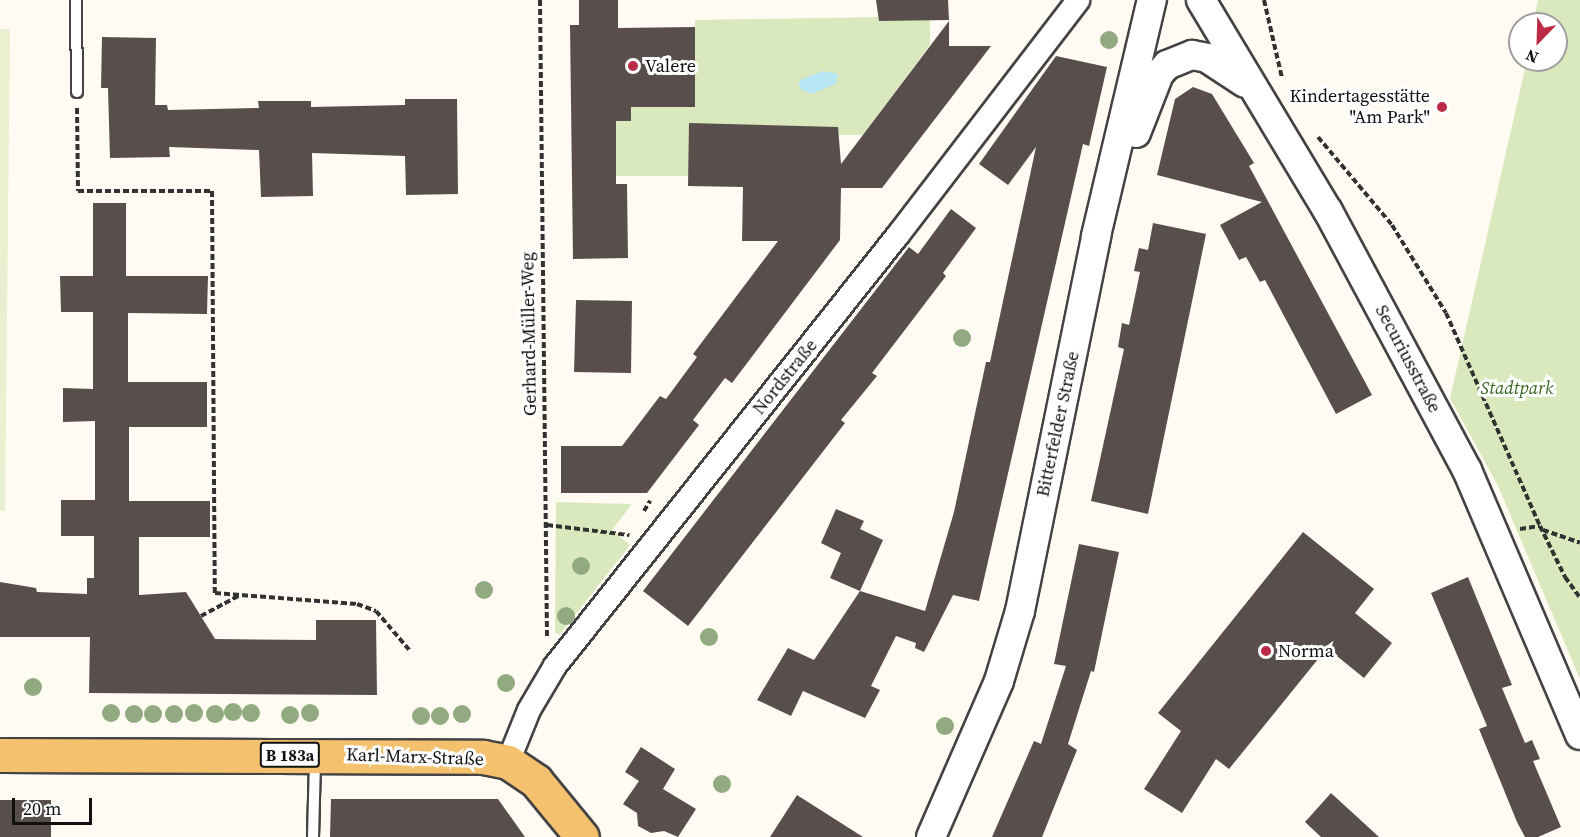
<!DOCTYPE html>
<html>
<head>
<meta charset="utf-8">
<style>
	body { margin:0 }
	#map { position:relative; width:1580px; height:837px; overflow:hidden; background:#fffbf3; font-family:"Source Serif 4",serif }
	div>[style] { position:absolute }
	.green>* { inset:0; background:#dae9bd }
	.pitch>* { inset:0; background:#e9f0cf }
	.water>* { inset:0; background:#b9e6f4 }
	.building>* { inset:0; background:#584f4c }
	.path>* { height:4px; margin-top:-2px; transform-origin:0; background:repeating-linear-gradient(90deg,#323232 0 6px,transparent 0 9px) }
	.roads { filter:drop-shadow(2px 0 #434343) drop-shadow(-2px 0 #434343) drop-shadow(0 2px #434343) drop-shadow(0 -2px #434343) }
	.service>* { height:10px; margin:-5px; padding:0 5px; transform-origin:5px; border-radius:5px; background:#fff }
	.minor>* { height:22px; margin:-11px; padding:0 11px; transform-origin:11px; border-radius:11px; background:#fff }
	.tertiary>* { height:28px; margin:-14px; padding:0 14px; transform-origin:14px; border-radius:14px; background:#fff }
	.primary>* { height:33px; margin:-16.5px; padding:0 16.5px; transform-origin:16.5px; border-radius:16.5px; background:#f4c16e }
	.trees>* { width:18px; height:18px; margin:-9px; border-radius:50%; background:#92aa80 }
	.dots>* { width:16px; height:16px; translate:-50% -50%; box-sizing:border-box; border:3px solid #fff; border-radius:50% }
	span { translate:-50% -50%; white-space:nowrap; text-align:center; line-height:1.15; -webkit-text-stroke:6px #fff; paint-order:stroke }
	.shield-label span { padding:2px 4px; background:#fff; border:2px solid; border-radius:4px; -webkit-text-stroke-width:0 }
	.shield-label { font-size:16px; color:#101010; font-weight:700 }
	.poi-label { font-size:18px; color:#101010 }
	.left { translate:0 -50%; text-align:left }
	.right { translate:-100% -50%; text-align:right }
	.street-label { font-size:18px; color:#101010 }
	.park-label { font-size:18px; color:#396721; font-style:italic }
	.north { position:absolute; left:1508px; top:12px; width:60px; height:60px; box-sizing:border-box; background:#fff; border:2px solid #9f9f9f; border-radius:50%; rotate:203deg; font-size:16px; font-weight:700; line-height:24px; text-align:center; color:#101010 }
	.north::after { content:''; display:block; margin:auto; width:21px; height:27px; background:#bc2b46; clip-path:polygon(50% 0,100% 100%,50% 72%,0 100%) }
	.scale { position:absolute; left:12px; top:798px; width:80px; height:27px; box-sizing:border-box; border:3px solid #101010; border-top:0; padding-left:8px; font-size:18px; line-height:21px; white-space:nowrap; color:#101010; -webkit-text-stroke:4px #fff; paint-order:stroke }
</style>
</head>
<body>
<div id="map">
	<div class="green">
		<i style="clip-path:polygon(1538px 0,1580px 0,1580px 679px,1498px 486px,1450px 398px,1527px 60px,1556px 60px,1556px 24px,1533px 24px)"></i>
		<i style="clip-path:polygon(878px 17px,879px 21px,930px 17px,930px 45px,863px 135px,838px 135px,688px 176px,593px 176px,592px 150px,616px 149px,616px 121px,631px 121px,631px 91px,655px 107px,695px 107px,695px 20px)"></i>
		<i style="clip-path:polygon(556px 502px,632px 504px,612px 530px,630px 545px,560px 634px,555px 633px,555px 626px)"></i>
	</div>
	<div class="pitch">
		<i style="clip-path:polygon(0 29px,10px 29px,5px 511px,0 511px)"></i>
	</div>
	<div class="water">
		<i style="clip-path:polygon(823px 71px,838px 74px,836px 84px,811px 94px,801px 89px,798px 83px,802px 79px)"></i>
	</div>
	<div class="building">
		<i style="clip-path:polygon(579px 0,618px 0,618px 28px,695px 27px,695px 107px,631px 107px,631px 121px,616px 121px,616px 184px,627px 184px,628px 258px,573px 259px,570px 25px,579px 25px)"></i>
		<i style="clip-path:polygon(876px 0,948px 0,949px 20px,879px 21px)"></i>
		<i style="clip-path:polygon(949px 21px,949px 46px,991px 46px,882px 188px,841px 188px,840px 240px,732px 383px,725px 378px,693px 420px,699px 425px,647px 493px,561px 493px,561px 446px,622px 446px,660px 396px,666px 399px,697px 357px,693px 354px,778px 241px,742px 241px,743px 187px,688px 186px,689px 123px,838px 127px,841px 164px)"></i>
		<i style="clip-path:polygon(102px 37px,156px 38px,155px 105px,167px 105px,168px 110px,259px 108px,258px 101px,311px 101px,311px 107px,405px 105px,405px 99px,457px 99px,458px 194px,406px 195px,405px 156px,312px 153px,313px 196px,261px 197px,259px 150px,169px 147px,170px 157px,110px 158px,108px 88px,101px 88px)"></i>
		<i style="clip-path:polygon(1056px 56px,1107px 67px,1089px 146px,1083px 144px,979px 601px,953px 595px,924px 652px,915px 648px,916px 643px,896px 636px,871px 686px,880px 690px,865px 718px,803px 691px,791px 716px,757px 700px,788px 648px,814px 660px,860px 591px,925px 611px,954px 512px,986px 362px,990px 362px,1036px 147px,1008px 185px,979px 164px)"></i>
		<i style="clip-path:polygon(1193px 87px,1212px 94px,1254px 163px,1249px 166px,1372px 395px,1336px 414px,1265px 280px,1260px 282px,1246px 257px,1239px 260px,1220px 225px,1262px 202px,1157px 175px,1175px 99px)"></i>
		<i style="clip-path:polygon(93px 203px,126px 203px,126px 276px,208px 276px,207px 314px,128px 313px,128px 382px,207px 382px,207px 427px,129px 427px,129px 501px,210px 501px,210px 537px,139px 537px,139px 595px,186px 592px,215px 639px,316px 640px,316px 620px,376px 620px,377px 695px,89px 693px,90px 637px,0 637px,0 582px,36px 588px,37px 592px,87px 594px,87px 578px,94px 578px,94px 536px,61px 536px,61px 500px,95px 500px,95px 421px,63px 422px,63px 388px,93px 389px,93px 312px,61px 312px,60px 276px,93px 276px)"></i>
		<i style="clip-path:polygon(951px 209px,976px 228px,943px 273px,946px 276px,872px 373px,877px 376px,841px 420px,845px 423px,688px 626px,643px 591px,909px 247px,918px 254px)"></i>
		<i style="clip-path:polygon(1153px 223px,1206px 234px,1148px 514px,1091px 501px,1124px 349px,1118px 347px,1122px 323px,1129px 325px,1140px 272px,1134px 271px,1139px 248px,1148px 250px)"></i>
		<i style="clip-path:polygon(576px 300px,632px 301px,631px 373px,574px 372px)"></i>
		<i style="clip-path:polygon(836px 509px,864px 521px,860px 529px,883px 540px,860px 591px,830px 578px,841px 553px,821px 543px)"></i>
		<i style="clip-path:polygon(1303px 532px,1374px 589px,1355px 613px,1392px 643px,1364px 678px,1327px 648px,1229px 769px,1216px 759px,1182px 813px,1144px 789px,1181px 731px,1158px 713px)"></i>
		<i style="clip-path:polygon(1079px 544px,1119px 552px,1094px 672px,1091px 671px,1068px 744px,1077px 750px,1042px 837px,992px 837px,1034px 741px,1041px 744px,1066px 666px,1054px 664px)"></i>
		<i style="clip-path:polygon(1468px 577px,1512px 685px,1502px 688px,1525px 743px,1532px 740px,1540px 759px,1533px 761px,1561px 827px,1538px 837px,1525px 837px,1517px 822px,1479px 729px,1487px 726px,1431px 593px)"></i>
		<i style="clip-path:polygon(641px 747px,675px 769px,663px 789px,696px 809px,678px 837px,664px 831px,651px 833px,638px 826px,637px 813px,623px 804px,639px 781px,625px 772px)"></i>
		<i style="clip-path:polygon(1331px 793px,1379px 837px,1321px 837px,1305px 822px)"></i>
		<i style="clip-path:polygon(797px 795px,863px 837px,770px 837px)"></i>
		<i style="clip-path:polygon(331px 799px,498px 799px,525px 837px,330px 837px)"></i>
		<i style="clip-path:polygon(0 800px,51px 800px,51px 837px,0 837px)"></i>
	</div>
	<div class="path">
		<i style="left:540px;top:0;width:636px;rotate:89.37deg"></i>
		<i style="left:1264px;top:0;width:80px;rotate:77deg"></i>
		<i style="left:77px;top:108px;width:83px;rotate:89.3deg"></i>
		<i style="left:78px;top:191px;width:134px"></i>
		<i style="left:212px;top:191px;width:402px;rotate:89.6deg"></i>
		<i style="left:215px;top:593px;width:142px;rotate:4.4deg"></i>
		<i style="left:357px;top:604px;width:20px;rotate:20deg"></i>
		<i style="left:376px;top:611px;width:54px;rotate:49.5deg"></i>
		<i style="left:1318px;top:137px;width:115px;rotate:49.9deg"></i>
		<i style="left:1392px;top:225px;width:103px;rotate:58.5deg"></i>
		<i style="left:1446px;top:313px;width:233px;rotate:66.2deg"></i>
		<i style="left:1540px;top:526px;width:57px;rotate:63.9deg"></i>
		<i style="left:1565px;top:577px;width:26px;rotate:54deg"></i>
		<i style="left:644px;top:511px;width:12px;rotate:-59deg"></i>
		<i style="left:547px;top:525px;width:83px;rotate:7deg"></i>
		<i style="left:1520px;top:529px;width:20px;rotate:-9deg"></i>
		<i style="left:1543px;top:530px;width:39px;rotate:19deg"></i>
		<i style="left:201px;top:616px;width:44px;rotate:-28.3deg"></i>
	</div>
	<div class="roads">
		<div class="service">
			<i style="left:76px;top:0;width:92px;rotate:89.4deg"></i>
			<i style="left:313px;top:837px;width:79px;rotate:-88.5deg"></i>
		</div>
		<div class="minor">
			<i style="left:508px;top:762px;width:56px;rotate:-68deg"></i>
			<i style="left:529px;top:710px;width:51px;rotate:-59.4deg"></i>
			<i style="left:555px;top:666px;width:551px;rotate:-51.49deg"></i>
			<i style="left:898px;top:235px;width:296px;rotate:-52.5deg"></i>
		</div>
		<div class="tertiary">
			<i style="left:1201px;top:0;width:246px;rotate:59deg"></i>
			<i style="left:1328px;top:211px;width:294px;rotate:61.8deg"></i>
			<i style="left:1467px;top:470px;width:288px;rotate:66.9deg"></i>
			<i style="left:1136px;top:133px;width:63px;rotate:-68.7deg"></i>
			<i style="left:1159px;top:74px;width:12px;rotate:-48deg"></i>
			<i style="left:1167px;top:65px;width:27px;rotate:-22deg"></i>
			<i style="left:1192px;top:55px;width:15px;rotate:11deg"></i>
			<i style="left:1207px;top:58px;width:45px;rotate:33.3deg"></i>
			<i style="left:931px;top:837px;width:170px;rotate:-66.4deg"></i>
			<i style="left:999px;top:681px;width:73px;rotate:-73.3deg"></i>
			<i style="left:1020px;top:611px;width:383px;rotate:-78.5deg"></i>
			<i style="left:1096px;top:236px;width:243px;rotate:-76.7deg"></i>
		</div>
		<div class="primary">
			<i style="left:0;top:755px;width:483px;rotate:0.2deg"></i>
			<i style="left:483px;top:757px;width:25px;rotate:11deg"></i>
			<i style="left:508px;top:762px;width:34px;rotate:34deg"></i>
			<i style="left:536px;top:781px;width:72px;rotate:50.6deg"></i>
		</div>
	</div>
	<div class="trees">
		<i style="left:1109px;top:40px"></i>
		<i style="left:962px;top:338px"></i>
		<i style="left:581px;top:566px"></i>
		<i style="left:484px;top:590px"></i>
		<i style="left:566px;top:616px"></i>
		<i style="left:709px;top:637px"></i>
		<i style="left:506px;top:683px"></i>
		<i style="left:33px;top:687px"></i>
		<i style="left:233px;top:712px"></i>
		<i style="left:111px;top:713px"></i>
		<i style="left:194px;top:713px"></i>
		<i style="left:251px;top:713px"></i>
		<i style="left:310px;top:713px"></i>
		<i style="left:134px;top:714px"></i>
		<i style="left:153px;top:714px"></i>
		<i style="left:174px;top:714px"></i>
		<i style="left:215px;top:714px"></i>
		<i style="left:462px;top:714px"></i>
		<i style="left:290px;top:715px"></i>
		<i style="left:421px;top:716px"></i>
		<i style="left:440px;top:716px"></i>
		<i style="left:945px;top:726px"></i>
		<i style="left:722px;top:784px"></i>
	</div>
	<div class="dots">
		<i style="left:633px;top:66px;background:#bc2b46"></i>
		<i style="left:1442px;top:107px;background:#bc2b46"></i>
		<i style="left:1266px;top:651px;background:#bc2b46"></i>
	</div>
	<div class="shield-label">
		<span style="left:290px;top:755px">B 183a</span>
	</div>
	<div class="poi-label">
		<span class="left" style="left:645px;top:66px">Valere</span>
		<span class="right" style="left:1430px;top:107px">Kindertagesstätte<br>"Am Park"</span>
		<span class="left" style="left:1278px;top:651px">Norma</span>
	</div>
	<div class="street-label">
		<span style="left:529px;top:334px;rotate:-91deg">Gerhard-Müller-Weg</span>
		<span style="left:1408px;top:359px;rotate:62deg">Securiusstraße</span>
		<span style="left:785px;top:377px;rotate:-51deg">Nordstraße</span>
		<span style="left:1058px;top:424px;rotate:-78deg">Bitterfelder Straße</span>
		<span style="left:415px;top:757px;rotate:2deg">Karl-Marx-Straße</span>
	</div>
	<div class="park-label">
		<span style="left:1517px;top:388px">Stadtpark</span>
	</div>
	<div class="north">N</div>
	<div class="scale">20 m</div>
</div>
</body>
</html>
